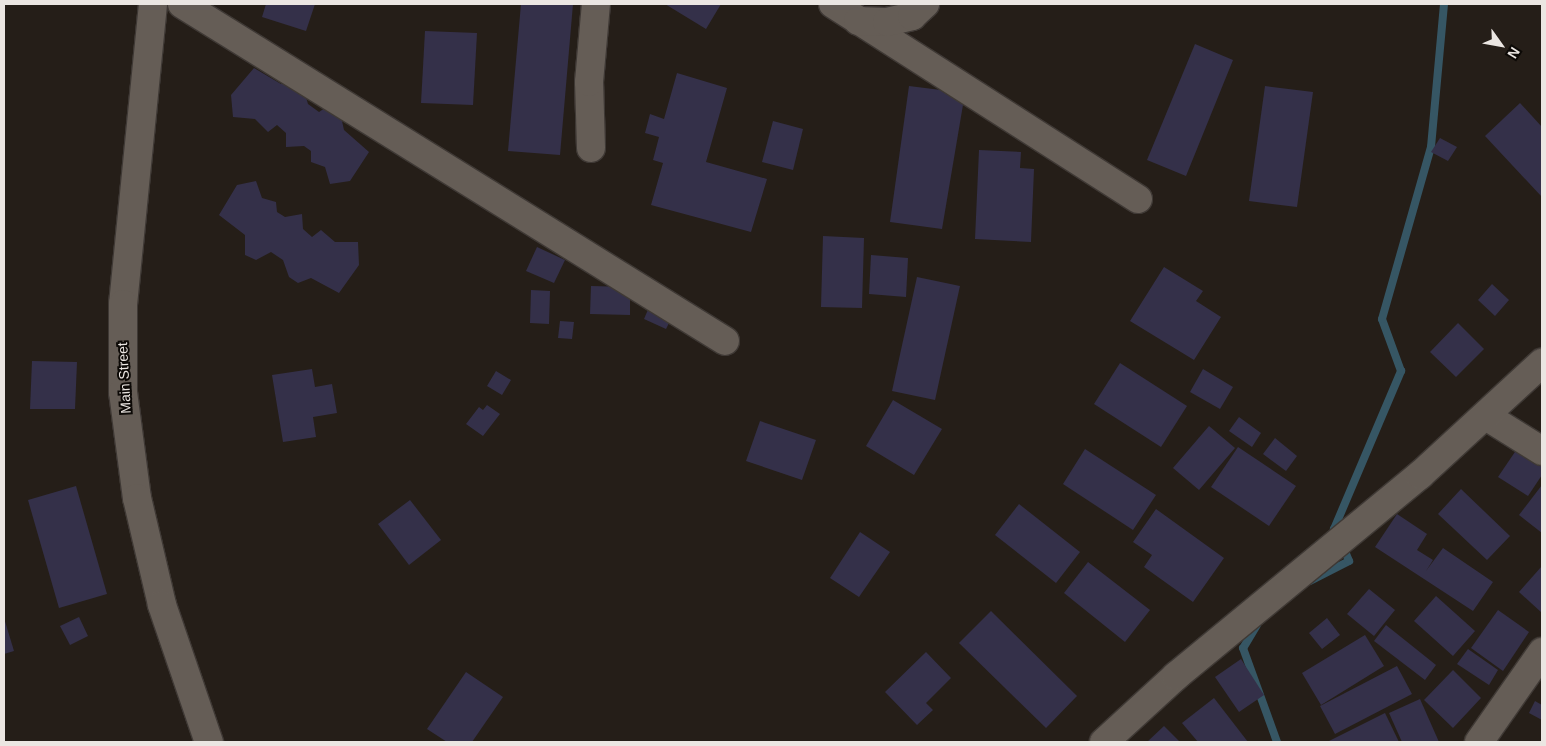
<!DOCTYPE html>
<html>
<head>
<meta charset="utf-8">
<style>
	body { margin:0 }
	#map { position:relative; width:1546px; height:746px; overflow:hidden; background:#251e18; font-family:Helvetica,sans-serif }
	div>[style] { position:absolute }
	.stream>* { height:8px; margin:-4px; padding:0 4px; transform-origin:4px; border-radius:4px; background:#365664 }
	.building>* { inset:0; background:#343049 }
	.roads { filter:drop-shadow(1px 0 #3f3935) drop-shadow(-1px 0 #3f3935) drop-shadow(0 1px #3f3935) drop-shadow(0 -1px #3f3935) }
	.minor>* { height:28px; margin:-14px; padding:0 14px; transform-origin:14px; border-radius:14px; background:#655d56 }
	.secondary>* { height:28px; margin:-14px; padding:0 14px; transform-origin:14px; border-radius:14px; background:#655d56 }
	span { translate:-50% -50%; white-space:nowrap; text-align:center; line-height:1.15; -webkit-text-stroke:4px #0c0906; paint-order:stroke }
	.street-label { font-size:14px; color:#ebe6e2 }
	.frame { position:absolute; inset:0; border:5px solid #ebe6e2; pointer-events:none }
	.north { position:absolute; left:1476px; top:20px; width:50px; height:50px; -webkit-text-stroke:4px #0c0906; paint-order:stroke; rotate:122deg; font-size:14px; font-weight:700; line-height:20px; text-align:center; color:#ebe6e2 }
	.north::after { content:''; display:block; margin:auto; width:18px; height:22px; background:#ebe6e2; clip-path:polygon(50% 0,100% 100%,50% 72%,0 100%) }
</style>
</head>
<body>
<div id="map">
	<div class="stream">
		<i style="left:1338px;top:536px;width:8px;rotate:-120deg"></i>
		<i style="left:1334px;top:529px;width:172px;rotate:-67deg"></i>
		<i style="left:1401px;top:371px;width:55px;rotate:-110.1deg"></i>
		<i style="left:1382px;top:319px;width:179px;rotate:-74.1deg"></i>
		<i style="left:1431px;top:147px;width:144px;rotate:-84.8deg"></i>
		<i style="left:1310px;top:581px;width:44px;rotate:-27.1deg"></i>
		<i style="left:1349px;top:561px;width:16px;rotate:-112deg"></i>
		<i style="left:1257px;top:625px;width:27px;rotate:121deg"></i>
		<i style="left:1243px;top:648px;width:100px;rotate:70.1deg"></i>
	</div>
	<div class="building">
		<i style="clip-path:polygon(266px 4px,315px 4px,306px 31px,262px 17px)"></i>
		<i style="clip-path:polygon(521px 4px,573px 4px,560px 155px,508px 151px)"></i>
		<i style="clip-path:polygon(665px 4px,721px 4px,706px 29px)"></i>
		<i style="clip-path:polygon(425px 31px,477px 33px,473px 105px,421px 103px)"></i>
		<i style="clip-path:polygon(1195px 44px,1233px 60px,1186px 176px,1147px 160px)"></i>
		<i style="clip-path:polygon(254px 68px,281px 84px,294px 80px,303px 87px,308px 104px,319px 112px,328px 106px,340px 112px,344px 130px,369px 152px,350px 181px,330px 184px,325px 167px,311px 162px,311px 151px,304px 146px,286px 147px,286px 133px,277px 125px,268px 132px,255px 119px,233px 117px,231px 95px)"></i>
		<i style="clip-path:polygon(677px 73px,727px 88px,706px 162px,767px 179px,751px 232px,651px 205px,663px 163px,653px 160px,659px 137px,645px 133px,650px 114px,664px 119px)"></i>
		<i style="clip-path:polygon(909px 86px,965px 93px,942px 229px,890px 222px)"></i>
		<i style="clip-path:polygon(1265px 86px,1313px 92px,1297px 207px,1249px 201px)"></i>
		<i style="clip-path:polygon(1520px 103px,1542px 127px,1542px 197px,1485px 136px)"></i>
		<i style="clip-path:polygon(773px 121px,803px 129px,793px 170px,762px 162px)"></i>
		<i style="clip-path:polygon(1440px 138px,1457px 147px,1448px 161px,1431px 152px)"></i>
		<i style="clip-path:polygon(979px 150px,1021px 152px,1020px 168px,1034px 169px,1031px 242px,975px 239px)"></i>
		<i style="clip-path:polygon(256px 181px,262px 198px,276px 202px,277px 212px,285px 217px,302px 214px,303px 229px,312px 237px,321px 230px,335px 242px,358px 242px,359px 265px,339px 293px,311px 278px,298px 283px,289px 277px,283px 260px,271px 252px,256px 260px,245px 255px,245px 235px,219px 215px,237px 185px)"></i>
		<i style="clip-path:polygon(823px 236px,864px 238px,862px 308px,821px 307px)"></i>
		<i style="clip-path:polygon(537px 247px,565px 260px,554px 283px,526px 271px)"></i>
		<i style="clip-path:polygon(871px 255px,908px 258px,906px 297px,869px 294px)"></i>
		<i style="clip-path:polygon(1164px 267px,1203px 291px,1196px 301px,1221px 317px,1194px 360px,1130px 321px)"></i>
		<i style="clip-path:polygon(917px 277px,960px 286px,935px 400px,892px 391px)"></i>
		<i style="clip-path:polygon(1492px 284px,1509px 300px,1495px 316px,1478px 300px)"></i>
		<i style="clip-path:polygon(591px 286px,630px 287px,630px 315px,590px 314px)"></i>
		<i style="clip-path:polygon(531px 290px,550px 291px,549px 324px,530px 323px)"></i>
		<i style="clip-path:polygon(650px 305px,673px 315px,666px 329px,644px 319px)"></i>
		<i style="clip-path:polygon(560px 321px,574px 322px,572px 339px,558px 338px)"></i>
		<i style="clip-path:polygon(1458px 323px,1484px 349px,1456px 377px,1430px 352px)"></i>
		<i style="clip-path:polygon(32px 361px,77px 362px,75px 409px,30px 409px)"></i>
		<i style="clip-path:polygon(1120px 363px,1187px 406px,1161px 447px,1094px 404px)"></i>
		<i style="clip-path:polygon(312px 369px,315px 387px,332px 384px,337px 413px,313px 417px,316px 437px,283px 442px,272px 375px)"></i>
		<i style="clip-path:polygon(1203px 369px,1233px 387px,1220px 409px,1190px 392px)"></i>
		<i style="clip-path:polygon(496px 371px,511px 380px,502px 395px,487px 386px)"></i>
		<i style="clip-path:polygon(893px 400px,942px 429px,914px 475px,866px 446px)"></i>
		<i style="clip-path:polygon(487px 405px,500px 414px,483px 436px,466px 424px,479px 407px,483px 410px)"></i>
		<i style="clip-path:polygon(1239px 417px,1261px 433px,1252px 447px,1229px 431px)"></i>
		<i style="clip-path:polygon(760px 421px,816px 440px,802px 480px,746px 461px)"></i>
		<i style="clip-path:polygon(1209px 426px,1235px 448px,1199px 490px,1173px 468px)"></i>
		<i style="clip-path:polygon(1275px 438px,1297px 456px,1286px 471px,1263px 454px)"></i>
		<i style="clip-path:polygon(1523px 440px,1542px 453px,1542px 475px,1528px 496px,1498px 477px)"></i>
		<i style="clip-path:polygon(1238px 447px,1296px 486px,1269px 526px,1211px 487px)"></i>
		<i style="clip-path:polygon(1085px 449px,1156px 495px,1133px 530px,1063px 484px)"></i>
		<i style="clip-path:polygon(1542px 485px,1542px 533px,1519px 515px)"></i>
		<i style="clip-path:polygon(76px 486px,107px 594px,59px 608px,28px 500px)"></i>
		<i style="clip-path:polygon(1461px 489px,1510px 536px,1487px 560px,1438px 514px)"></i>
		<i style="clip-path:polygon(410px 500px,441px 540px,409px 565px,378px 524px)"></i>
		<i style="clip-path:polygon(1019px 504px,1080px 552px,1056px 583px,995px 535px)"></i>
		<i style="clip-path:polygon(1156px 509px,1224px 558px,1193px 602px,1144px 567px,1152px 555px,1133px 542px)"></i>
		<i style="clip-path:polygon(1397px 514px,1427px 534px,1417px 550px,1433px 560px,1426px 571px,1443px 548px,1493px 582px,1473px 611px,1375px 547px)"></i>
		<i style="clip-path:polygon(860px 532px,890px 552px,859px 597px,830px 578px)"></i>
		<i style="clip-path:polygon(1088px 562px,1150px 610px,1125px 642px,1064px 593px)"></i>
		<i style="clip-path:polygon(1542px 566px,1542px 613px,1519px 592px)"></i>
		<i style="clip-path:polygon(1369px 589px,1395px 610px,1374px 636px,1347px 614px)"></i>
		<i style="clip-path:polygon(1436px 596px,1475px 631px,1453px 656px,1414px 621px)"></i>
		<i style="clip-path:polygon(1498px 610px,1529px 632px,1503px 671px,1471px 648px)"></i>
		<i style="clip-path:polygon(991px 611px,1077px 696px,1046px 728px,959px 643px)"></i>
		<i style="clip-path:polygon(79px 617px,88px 636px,70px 645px,60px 626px)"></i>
		<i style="clip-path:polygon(4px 618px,14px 651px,4px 654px)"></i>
		<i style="clip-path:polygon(1327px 618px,1340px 635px,1322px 649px,1309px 633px)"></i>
		<i style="clip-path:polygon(1386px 625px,1436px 665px,1425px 680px,1374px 641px)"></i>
		<i style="clip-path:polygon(1365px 635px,1384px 666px,1321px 705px,1302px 673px)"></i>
		<i style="clip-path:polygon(1468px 649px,1498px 670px,1489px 685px,1457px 664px)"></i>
		<i style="clip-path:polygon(926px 652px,951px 678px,926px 703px,933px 710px,917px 725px,885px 692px)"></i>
		<i style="clip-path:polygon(1241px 659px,1264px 695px,1239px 712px,1215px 677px)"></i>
		<i style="clip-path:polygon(1397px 666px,1412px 694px,1335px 734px,1320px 706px)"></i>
		<i style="clip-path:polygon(1453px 670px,1481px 698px,1453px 728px,1424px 700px)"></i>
		<i style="clip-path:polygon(466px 672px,503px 697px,472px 742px,447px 742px,427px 729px)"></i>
		<i style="clip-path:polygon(1214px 698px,1248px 742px,1198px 742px,1182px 723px)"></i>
		<i style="clip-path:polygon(1420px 699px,1439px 742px,1402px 742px,1389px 713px)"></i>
		<i style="clip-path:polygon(1535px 701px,1542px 705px,1542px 720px,1529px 713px)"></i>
		<i style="clip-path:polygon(1385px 713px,1399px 742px,1327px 742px)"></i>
		<i style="clip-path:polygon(1164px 726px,1180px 742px,1147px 742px)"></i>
	</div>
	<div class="roads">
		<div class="minor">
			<i style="left:182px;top:4px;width:639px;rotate:31.82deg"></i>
			<i style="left:833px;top:4px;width:362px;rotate:32.6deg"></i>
			<i style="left:858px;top:21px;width:29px;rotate:2deg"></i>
			<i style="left:887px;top:22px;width:26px;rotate:-13deg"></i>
			<i style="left:912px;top:16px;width:18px;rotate:-43deg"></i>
			<i style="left:591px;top:148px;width:66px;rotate:-91.7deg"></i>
			<i style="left:589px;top:82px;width:78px;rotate:-84.9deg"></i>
			<i style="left:1486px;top:416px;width:66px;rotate:32deg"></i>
			<i style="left:1104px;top:742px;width:98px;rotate:-42.5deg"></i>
			<i style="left:1176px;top:676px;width:316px;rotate:-39.5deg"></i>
			<i style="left:1420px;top:475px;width:166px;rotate:-42.6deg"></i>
			<i style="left:1479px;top:742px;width:110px;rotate:-55deg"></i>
		</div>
		<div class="secondary">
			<i style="left:153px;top:4px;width:301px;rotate:95.7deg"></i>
			<i style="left:123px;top:304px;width:88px;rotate:90deg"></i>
			<i style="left:123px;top:392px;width:107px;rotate:82.5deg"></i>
			<i style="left:137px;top:498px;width:110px;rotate:76.8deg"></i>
			<i style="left:162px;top:605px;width:145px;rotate:71.1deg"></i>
		</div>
	</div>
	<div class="street-label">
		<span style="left:124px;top:378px;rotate:-93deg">Main Street</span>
	</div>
	<div class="frame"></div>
	<div class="north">N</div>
</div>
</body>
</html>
